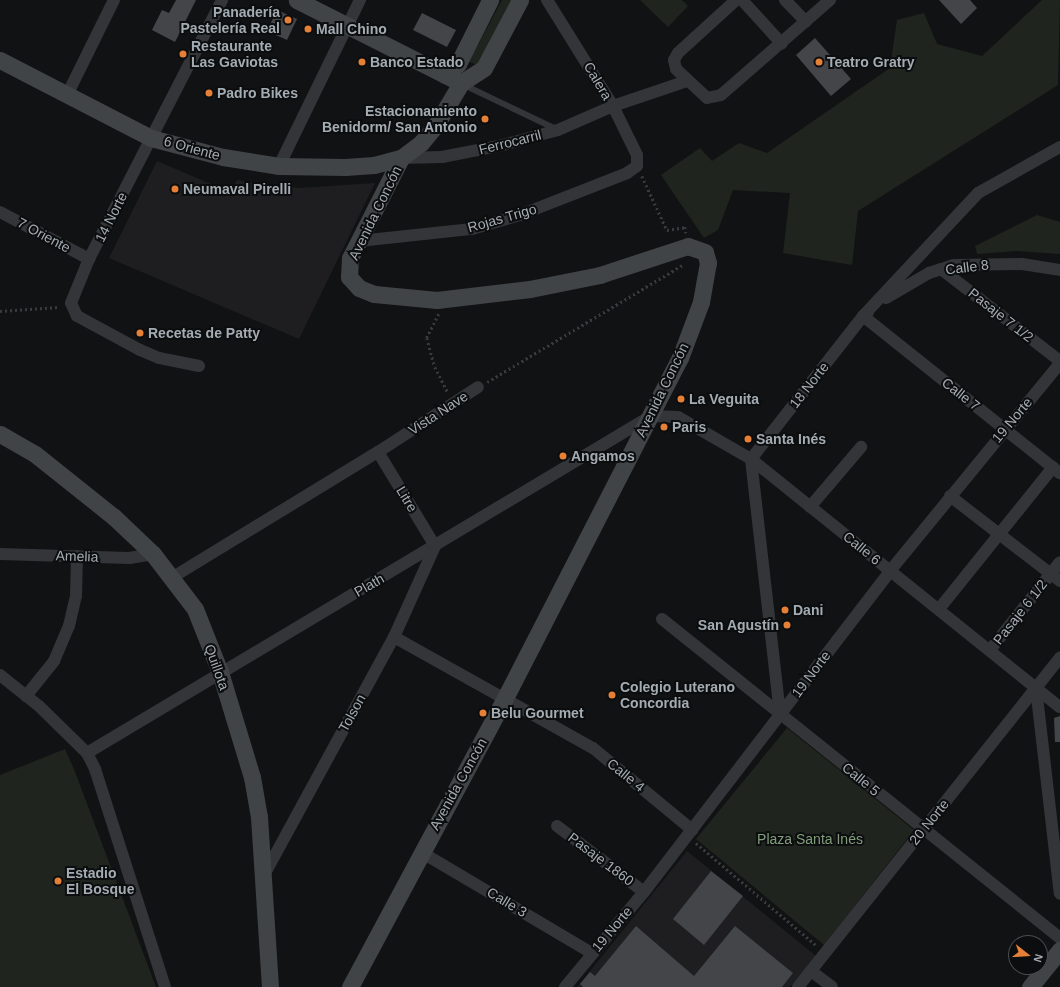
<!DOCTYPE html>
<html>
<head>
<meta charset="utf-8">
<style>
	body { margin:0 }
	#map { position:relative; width:1060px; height:987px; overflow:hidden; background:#111213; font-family:Arial,sans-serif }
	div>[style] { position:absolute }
	.built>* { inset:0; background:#1e1e20 }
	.green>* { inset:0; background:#1f251e }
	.building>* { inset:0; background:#434549 }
	.path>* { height:2.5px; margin-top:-1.25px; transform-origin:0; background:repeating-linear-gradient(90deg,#393c3e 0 2px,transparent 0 5px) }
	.lane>* { height:6px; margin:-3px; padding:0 3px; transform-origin:3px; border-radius:3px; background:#333538 }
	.street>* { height:12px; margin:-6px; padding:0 6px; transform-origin:6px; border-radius:6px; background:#333538 }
	.secondary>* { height:17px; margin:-8.5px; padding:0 8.5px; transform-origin:8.5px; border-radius:8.5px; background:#414447 }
	.dots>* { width:11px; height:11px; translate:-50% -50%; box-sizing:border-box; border:2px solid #0c0d0e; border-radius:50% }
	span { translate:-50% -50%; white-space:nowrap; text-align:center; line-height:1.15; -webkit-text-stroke:4px #0c0d0e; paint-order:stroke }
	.poi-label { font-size:14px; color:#a4acb3; font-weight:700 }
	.right { translate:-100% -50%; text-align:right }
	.left { translate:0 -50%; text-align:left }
	.street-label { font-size:14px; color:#a4acb3 }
	.park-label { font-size:14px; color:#829d7c }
	.north { position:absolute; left:1008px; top:935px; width:40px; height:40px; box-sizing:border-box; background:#0c0d0e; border:1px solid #494d50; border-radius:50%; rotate:107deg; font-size:11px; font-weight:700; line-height:16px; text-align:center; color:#a4acb3 }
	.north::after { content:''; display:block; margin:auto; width:14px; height:18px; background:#e68036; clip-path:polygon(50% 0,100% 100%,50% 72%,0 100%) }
</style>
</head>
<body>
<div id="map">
	<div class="built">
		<i style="clip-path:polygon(157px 161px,230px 192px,237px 180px,300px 188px,375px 183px,299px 339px,109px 258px)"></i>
		<i style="clip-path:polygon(687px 851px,816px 956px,790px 987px,577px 987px)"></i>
	</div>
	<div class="green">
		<i style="clip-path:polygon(502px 0,512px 0,478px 65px,469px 62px)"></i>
		<i style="clip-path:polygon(640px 0,682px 0,688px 6px,668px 27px)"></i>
		<i style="clip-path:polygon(1042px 0,1060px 0,1058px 85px,858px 211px,852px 265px,783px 253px,790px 193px,733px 190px,718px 230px,704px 238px,661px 175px,700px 148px,712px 161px,739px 143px,767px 153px,890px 68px,897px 20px,924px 13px,937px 44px,982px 56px)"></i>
		<i style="clip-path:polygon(1037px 215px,1060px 222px,1060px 254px,1017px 251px,977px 254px,975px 246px)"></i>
		<i style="clip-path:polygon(787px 728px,914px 830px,824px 945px,696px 839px)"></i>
		<i style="clip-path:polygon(65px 749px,74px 769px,156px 987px,0 987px,0 775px)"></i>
	</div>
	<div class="building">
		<i style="clip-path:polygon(176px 0,196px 0,175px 42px,152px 30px,162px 10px,169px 13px)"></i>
		<i style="clip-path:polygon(939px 0,970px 0,977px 8px,961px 24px)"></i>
		<i style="clip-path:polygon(277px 10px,297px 19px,287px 40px,267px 31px)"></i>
		<i style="clip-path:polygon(422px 13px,456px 30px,447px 47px,413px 30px)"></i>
		<i style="clip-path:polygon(815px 38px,851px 79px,831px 96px,796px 55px)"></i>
		<i style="clip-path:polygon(1060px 716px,1060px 742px,1055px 742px,1054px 718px)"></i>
		<i style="clip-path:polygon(711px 871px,743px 896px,704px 945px,673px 919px)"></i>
		<i style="clip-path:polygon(636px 926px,694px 976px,735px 926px,793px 973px,782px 987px,583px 987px,580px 984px,590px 972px,595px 976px)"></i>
	</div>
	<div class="path">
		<i style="left:642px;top:176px;width:60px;rotate:65.2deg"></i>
		<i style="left:667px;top:230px;width:18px;rotate:-9deg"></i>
		<i style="left:685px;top:227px;width:6px;rotate:81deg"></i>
		<i style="left:0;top:311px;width:59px;rotate:-3.9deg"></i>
		<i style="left:439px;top:314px;width:27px;rotate:117deg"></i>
		<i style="left:427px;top:338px;width:30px;rotate:75deg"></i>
		<i style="left:435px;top:367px;width:28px;rotate:63deg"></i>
		<i style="left:487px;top:382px;width:230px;rotate:-30.9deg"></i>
		<i style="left:696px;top:843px;width:157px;rotate:40.4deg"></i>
	</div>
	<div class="lane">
		<i style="left:464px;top:85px;width:102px;rotate:25.6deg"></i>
	</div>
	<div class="street">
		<i style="left:736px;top:0;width:79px;rotate:137.6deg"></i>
		<i style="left:678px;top:53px;width:8px;rotate:120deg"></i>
		<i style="left:674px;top:60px;width:9px;rotate:77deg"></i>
		<i style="left:676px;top:69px;width:42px;rotate:43.1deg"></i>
		<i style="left:707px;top:98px;width:14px;rotate:-12deg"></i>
		<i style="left:721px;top:95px;width:145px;rotate:-41.1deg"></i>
		<i style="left:742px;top:0;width:59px;rotate:47.7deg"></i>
		<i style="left:785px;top:0;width:30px;rotate:46deg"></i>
		<i style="left:67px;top:95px;width:106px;rotate:-63.7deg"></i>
		<i style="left:401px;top:158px;width:41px;rotate:-1.4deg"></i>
		<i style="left:442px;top:157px;width:62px;rotate:-11.1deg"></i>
		<i style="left:503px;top:145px;width:57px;rotate:-15.3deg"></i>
		<i style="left:558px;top:130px;width:60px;rotate:-23.6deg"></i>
		<i style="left:613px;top:106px;width:78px;rotate:-18.7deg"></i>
		<i style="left:279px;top:166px;width:185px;rotate:-64deg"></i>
		<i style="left:0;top:212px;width:101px;rotate:27.8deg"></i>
		<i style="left:359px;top:241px;width:114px;rotate:-6.1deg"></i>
		<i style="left:472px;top:229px;width:50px;rotate:-16.3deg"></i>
		<i style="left:520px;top:215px;width:115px;rotate:-21.4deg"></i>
		<i style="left:627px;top:173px;width:12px;rotate:-35deg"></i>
		<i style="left:637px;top:166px;width:11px;rotate:-90deg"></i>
		<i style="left:637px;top:155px;width:55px;rotate:-116.1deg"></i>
		<i style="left:613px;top:106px;width:125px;rotate:-121.9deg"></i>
		<i style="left:941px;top:269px;width:150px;rotate:37.7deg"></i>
		<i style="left:886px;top:298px;width:50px;rotate:-30.2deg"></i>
		<i style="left:929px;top:273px;width:26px;rotate:-18deg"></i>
		<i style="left:954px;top:265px;width:68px;rotate:-0.8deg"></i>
		<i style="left:1022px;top:264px;width:38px;rotate:9deg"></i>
		<i style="left:868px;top:312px;width:6px;rotate:141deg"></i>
		<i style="left:863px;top:316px;width:252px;rotate:38.6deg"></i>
		<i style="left:199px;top:366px;width:41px;rotate:-168.7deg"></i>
		<i style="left:159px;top:358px;width:21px;rotate:-157deg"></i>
		<i style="left:140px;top:350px;width:72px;rotate:-151.6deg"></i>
		<i style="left:77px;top:316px;width:14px;rotate:-115deg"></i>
		<i style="left:71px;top:303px;width:48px;rotate:-67.8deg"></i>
		<i style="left:89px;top:259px;width:291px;rotate:-62.8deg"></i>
		<i style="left:950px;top:496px;width:139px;rotate:37.7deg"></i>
		<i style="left:810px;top:507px;width:79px;rotate:-49.6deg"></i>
		<i style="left:0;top:554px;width:129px;rotate:1.8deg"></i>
		<i style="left:129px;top:558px;width:24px;rotate:-9deg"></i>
		<i style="left:173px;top:577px;width:240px;rotate:-31.4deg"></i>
		<i style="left:378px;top:452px;width:119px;rotate:-33deg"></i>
		<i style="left:939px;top:609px;width:182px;rotate:-51.2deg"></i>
		<i style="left:662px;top:619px;width:510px;rotate:38.71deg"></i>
		<i style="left:394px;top:637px;width:228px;rotate:29.2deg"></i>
		<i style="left:593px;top:748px;width:129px;rotate:39.6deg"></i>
		<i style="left:990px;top:650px;width:112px;rotate:-51.5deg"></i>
		<i style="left:0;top:675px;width:50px;rotate:38.5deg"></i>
		<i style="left:39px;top:706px;width:67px;rotate:44.4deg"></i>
		<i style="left:87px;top:753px;width:18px;rotate:63deg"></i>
		<i style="left:95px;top:769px;width:229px;rotate:72.2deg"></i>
		<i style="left:1036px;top:688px;width:207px;rotate:83.4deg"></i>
		<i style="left:26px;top:696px;width:45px;rotate:-51.3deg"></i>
		<i style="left:54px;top:661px;width:38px;rotate:-67deg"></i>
		<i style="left:69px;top:626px;width:31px;rotate:-77deg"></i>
		<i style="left:76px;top:596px;width:40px;rotate:-88.6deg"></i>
		<i style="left:780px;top:714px;width:257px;rotate:-96.5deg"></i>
		<i style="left:751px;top:459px;width:182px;rotate:-51.9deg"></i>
		<i style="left:863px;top:316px;width:168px;rotate:-46.9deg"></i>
		<i style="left:978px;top:193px;width:94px;rotate:-29.3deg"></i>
		<i style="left:87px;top:753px;width:657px;rotate:-30.86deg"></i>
		<i style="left:651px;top:416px;width:27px;rotate:2deg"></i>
		<i style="left:678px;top:417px;width:84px;rotate:29.9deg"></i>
		<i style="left:751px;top:459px;width:396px;rotate:38.8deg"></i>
		<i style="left:557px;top:826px;width:109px;rotate:37.2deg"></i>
		<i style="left:421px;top:852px;width:199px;rotate:30.6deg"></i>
		<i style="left:263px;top:877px;width:273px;rotate:-61.4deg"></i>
		<i style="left:394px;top:637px;width:100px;rotate:-65.7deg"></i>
		<i style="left:435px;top:546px;width:110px;rotate:-121.2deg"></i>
		<i style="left:811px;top:971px;width:26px;rotate:37deg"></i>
		<i style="left:565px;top:987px;width:124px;rotate:-50.3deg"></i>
		<i style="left:644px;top:892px;width:404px;rotate:-52.5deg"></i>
		<i style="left:890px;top:571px;width:269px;rotate:-50.7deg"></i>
		<i style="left:798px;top:987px;width:421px;rotate:-51.5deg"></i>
	</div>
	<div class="secondary">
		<i style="left:0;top:60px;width:170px;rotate:27.3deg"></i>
		<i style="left:151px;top:138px;width:74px;rotate:14.8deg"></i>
		<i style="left:223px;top:157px;width:57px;rotate:9.1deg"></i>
		<i style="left:279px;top:166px;width:66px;rotate:0.9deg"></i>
		<i style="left:345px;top:167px;width:29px;rotate:-4deg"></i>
		<i style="left:374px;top:165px;width:28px;rotate:-15deg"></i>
		<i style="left:401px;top:158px;width:25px;rotate:-37deg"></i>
		<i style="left:421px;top:143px;width:23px;rotate:-50deg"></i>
		<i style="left:436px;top:125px;width:49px;rotate:-59.2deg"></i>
		<i style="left:461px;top:83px;width:184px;rotate:-153.2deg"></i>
		<i style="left:445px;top:75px;width:17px;rotate:-40deg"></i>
		<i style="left:458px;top:64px;width:72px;rotate:-63.4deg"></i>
		<i style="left:461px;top:83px;width:27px;rotate:-33deg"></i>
		<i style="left:484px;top:68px;width:77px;rotate:-62.1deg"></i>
		<i style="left:0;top:434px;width:40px;rotate:29.7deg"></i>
		<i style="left:35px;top:454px;width:101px;rotate:38.6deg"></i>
		<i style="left:114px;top:517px;width:54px;rotate:43.5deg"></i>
		<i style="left:153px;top:554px;width:69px;rotate:52.6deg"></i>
		<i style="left:195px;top:609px;width:68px;rotate:68.4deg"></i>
		<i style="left:220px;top:672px;width:110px;rotate:73.1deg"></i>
		<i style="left:252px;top:777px;width:41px;rotate:80.1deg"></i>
		<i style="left:259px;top:817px;width:170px;rotate:86.3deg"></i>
		<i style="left:350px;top:987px;width:328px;rotate:-61.8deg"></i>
		<i style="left:505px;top:698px;width:382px;rotate:-62.8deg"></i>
		<i style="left:680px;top:358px;width:60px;rotate:-69.4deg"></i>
		<i style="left:701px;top:302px;width:40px;rotate:-80deg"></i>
		<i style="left:708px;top:263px;width:11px;rotate:-105deg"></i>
		<i style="left:705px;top:252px;width:18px;rotate:-161deg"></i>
		<i style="left:688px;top:246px;width:93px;rotate:161.8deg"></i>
		<i style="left:600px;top:275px;width:71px;rotate:168.7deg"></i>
		<i style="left:530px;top:289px;width:94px;rotate:173.3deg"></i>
		<i style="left:437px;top:300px;width:63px;rotate:-174.6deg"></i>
		<i style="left:374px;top:294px;width:16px;rotate:-158deg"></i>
		<i style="left:359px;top:288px;width:15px;rotate:-132deg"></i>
		<i style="left:349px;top:277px;width:19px;rotate:-87deg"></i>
		<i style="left:350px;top:258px;width:112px;rotate:-63deg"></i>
		<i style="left:1030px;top:987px;width:48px;rotate:-51deg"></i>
	</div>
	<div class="dots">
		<i style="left:288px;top:20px;background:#e68036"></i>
		<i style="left:308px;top:29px;background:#e68036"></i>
		<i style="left:183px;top:54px;background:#e68036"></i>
		<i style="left:362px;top:62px;background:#e68036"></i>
		<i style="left:819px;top:62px;background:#e68036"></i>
		<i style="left:209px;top:93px;background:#e68036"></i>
		<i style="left:485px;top:119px;background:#e68036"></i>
		<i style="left:175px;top:189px;background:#e68036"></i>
		<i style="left:140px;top:333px;background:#e68036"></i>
		<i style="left:681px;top:399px;background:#e68036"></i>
		<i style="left:664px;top:427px;background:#e68036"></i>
		<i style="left:748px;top:439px;background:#e68036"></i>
		<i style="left:563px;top:456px;background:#e68036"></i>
		<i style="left:785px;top:610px;background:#e68036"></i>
		<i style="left:787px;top:625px;background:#e68036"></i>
		<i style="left:612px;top:695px;background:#e68036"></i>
		<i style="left:483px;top:713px;background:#e68036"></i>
		<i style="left:58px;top:881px;background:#e68036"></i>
	</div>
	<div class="poi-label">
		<span class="right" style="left:280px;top:20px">Panadería<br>Pastelería Real</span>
		<span class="left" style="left:316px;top:29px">Mall Chino</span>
		<span class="left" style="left:191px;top:54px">Restaurante<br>Las Gaviotas</span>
		<span class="left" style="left:370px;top:62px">Banco Estado</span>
		<span class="left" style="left:827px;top:62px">Teatro Gratry</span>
		<span class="left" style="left:217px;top:93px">Padro Bikes</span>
		<span class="right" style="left:477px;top:119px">Estacionamiento<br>Benidorm/ San Antonio</span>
		<span class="left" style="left:183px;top:189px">Neumaval Pirelli</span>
		<span class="left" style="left:148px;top:333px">Recetas de Patty</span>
		<span class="left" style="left:689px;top:399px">La Veguita</span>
		<span class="left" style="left:672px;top:427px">Paris</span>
		<span class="left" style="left:756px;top:439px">Santa Inés</span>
		<span class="left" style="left:571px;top:456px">Angamos</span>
		<span class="left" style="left:793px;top:610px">Dani</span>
		<span class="right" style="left:779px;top:625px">San Agustín</span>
		<span class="left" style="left:620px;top:695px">Colegio Luterano<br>Concordia</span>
		<span class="left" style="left:491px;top:713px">Belu Gourmet</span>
		<span class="left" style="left:66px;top:881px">Estadio<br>El Bosque</span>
	</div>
	<div class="street-label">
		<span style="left:598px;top:81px;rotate:59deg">Calera</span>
		<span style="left:510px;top:142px;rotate:-14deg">Ferrocarril</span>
		<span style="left:192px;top:148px;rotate:15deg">6 Oriente</span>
		<span style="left:375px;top:213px;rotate:-64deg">Avenida Concón</span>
		<span style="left:111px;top:217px;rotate:-63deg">14 Norte</span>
		<span style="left:502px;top:218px;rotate:-16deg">Rojas Trigo</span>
		<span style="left:44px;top:235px;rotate:28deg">7 Oriente</span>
		<span style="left:967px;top:267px;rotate:-7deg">Calle 8</span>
		<span style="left:1001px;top:315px;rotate:38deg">Pasaje 7 1/2</span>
		<span style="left:809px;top:385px;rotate:-52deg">18 Norte</span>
		<span style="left:662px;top:390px;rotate:-64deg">Avenida Concón</span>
		<span style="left:961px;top:394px;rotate:38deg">Calle 7</span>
		<span style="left:438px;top:413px;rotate:-33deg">Vista Nave</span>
		<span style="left:1012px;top:420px;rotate:-50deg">19 Norte</span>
		<span style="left:407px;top:499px;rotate:59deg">Litre</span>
		<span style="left:862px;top:548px;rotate:39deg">Calle 6</span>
		<span style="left:77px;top:556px;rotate:2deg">Amelia</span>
		<span style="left:369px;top:585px;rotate:-30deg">Plath</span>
		<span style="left:1020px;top:612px;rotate:-52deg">Pasaje 6 1/2</span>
		<span style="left:217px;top:667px;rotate:70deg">Quillota</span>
		<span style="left:811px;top:674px;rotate:-53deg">19 Norte</span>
		<span style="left:352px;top:713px;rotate:-61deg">Tolson</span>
		<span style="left:626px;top:775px;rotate:39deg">Calle 4</span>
		<span style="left:861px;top:779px;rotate:39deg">Calle 5</span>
		<span style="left:458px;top:784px;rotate:-61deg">Avenida Concón</span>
		<span style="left:929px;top:822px;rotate:-51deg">20 Norte</span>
		<span style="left:601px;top:859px;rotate:37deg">Pasaje 1860</span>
		<span style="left:507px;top:902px;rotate:31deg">Calle 3</span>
		<span style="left:612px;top:929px;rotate:-50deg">19 Norte</span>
	</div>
	<div class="park-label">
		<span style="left:810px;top:839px">Plaza Santa Inés</span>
	</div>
	<div class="north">N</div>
</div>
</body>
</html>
